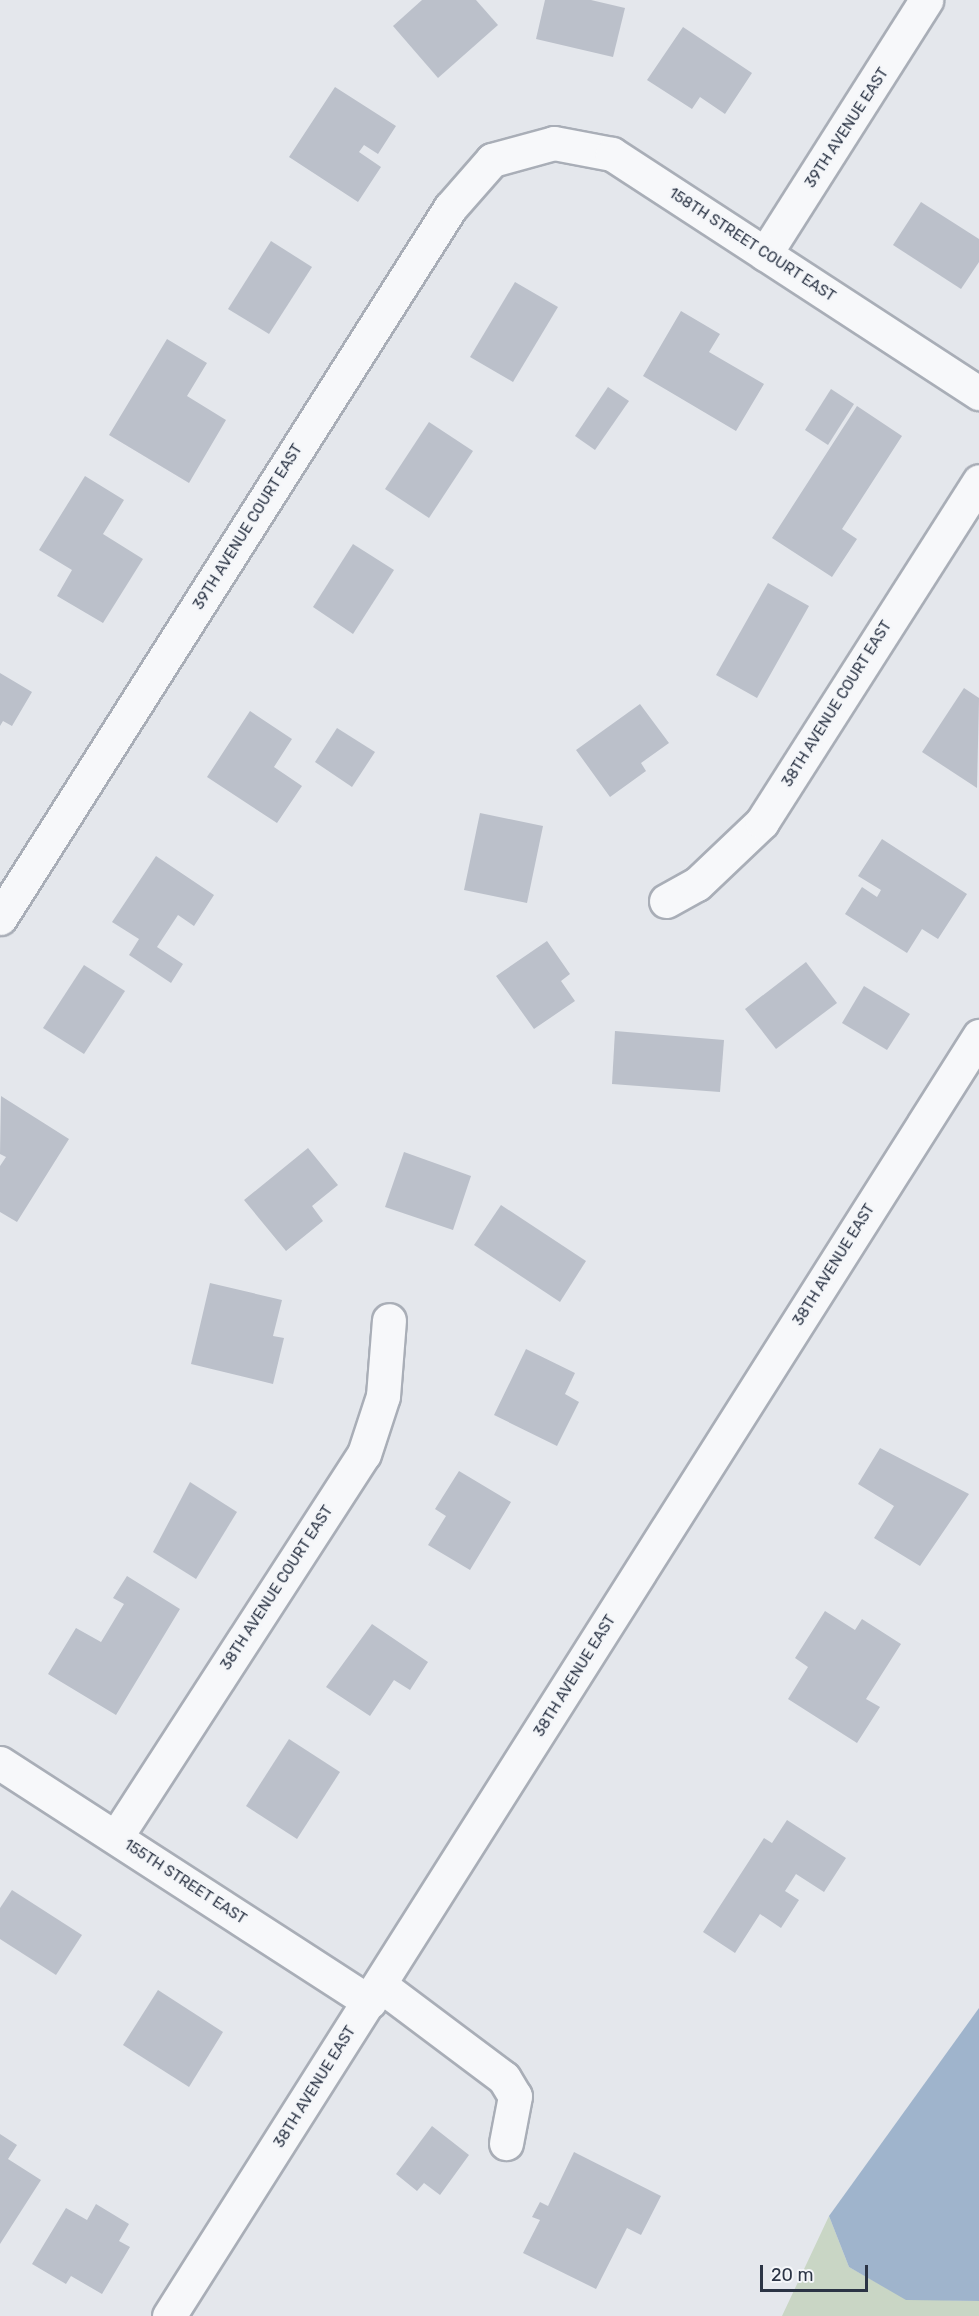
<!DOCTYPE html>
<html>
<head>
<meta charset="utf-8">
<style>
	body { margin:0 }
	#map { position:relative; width:979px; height:2316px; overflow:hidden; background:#e4e7ec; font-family:Rubik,sans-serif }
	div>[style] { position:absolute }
	.green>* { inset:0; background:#c9d6c5 }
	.water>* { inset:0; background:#9fb4cc }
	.building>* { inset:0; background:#bbc0ca }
	.roads { filter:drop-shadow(2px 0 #a9aeb7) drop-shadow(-2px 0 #a9aeb7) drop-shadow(0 2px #a9aeb7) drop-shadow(0 -2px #a9aeb7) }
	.minor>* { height:33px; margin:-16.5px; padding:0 16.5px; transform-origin:16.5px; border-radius:16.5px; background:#f7f8fa }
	span { translate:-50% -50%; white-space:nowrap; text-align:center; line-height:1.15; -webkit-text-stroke:4.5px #f4f6f9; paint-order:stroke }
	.street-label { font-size:15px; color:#2b3445 }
	.scale { position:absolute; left:760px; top:2265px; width:108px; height:27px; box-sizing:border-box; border:3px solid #2b3445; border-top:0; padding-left:8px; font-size:18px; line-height:21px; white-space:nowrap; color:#2b3445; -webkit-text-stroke:4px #f4f6f9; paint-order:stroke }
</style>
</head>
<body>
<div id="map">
	<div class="green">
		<i style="clip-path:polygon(829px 2216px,849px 2267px,906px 2299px,979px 2301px,979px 2316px,782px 2316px)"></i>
	</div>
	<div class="water">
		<i style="clip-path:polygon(979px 2008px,979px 2301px,906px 2300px,849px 2267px,829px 2216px)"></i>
	</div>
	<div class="building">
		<i style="clip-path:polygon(422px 0,476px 0,498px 25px,438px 78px,393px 26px)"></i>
		<i style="clip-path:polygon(545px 0,591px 0,625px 8px,613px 57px,536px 39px)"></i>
		<i style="clip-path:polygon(683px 27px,752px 73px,725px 114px,700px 97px,692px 109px,647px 80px)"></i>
		<i style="clip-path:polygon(335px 87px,396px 126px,378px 154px,364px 145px,359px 152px,381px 167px,358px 202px,289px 157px)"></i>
		<i style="clip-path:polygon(921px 202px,979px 239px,979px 262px,961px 289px,893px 245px)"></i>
		<i style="clip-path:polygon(271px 241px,312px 267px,269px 334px,228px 309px)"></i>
		<i style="clip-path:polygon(515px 282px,558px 307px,513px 382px,470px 357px)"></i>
		<i style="clip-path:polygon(681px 311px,720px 334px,709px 352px,764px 384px,736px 431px,643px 376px)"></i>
		<i style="clip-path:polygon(167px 339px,207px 363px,187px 396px,226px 420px,189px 483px,109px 435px)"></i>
		<i style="clip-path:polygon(608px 387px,629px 401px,595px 450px,575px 436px)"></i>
		<i style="clip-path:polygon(831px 389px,854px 404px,828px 445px,805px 430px)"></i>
		<i style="clip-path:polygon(857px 406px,902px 436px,842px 529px,857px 539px,832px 577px,772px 538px)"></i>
		<i style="clip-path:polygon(429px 422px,473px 451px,429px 518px,385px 489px)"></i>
		<i style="clip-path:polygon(85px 476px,124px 500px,103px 534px,143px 559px,103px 623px,57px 596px,72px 570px,39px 550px)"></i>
		<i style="clip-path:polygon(353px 544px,394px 570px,353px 634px,313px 607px)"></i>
		<i style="clip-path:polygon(768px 583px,809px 606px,757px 698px,716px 675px)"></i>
		<i style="clip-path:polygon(0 673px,32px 692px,12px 726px,3px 721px,0 726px)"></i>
		<i style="clip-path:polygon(964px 688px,979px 698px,977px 788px,922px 752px)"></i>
		<i style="clip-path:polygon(640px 704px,669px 743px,641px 763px,646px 771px,610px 797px,576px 750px)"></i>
		<i style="clip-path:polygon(250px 711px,292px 739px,274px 767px,302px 786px,277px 823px,207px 777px)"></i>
		<i style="clip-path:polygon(337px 728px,375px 752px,352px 787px,315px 762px)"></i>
		<i style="clip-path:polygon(480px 813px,543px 826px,527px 903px,464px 890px)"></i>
		<i style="clip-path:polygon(882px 839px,967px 894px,938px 939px,922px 929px,907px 953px,845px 914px,862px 887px,877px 897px,881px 890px,858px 876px)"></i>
		<i style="clip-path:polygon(156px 856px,214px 895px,194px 926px,178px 915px,157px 947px,183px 964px,171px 983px,129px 955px,139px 939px,112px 922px)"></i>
		<i style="clip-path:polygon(547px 941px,570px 974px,561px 981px,575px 1001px,534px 1029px,496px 976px)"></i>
		<i style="clip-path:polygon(806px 962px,837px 1003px,776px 1049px,745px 1009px)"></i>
		<i style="clip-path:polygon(84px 965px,125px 991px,84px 1054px,43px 1028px)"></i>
		<i style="clip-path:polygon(864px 986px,910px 1014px,887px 1050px,842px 1023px)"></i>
		<i style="clip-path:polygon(615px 1031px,724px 1040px,720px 1092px,612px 1084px)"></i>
		<i style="clip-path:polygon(1px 1096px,69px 1139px,17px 1222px,0 1212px,0 1166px,6px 1157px,0 1154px)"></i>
		<i style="clip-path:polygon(308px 1148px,338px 1185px,312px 1206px,323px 1221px,286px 1251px,244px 1200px)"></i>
		<i style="clip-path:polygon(404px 1152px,471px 1176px,453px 1230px,385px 1207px)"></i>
		<i style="clip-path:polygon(501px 1205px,586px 1261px,560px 1302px,474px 1245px)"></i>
		<i style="clip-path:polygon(210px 1283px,282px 1300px,273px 1336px,284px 1338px,273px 1384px,191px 1364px)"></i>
		<i style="clip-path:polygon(526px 1349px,575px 1373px,565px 1394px,579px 1402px,557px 1446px,494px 1415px)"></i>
		<i style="clip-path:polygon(880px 1448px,969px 1494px,920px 1566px,874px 1538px,894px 1506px,858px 1484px)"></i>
		<i style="clip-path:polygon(459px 1471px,511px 1502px,470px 1570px,428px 1545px,446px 1516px,435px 1509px)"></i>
		<i style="clip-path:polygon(190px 1482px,237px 1512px,196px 1579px,153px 1552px)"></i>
		<i style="clip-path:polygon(127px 1576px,180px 1609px,116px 1715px,48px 1674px,76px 1628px,101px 1642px,124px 1604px,113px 1598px)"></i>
		<i style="clip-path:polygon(825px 1611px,855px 1630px,862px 1619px,901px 1644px,866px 1699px,880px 1707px,857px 1743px,788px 1699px,808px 1667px,795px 1658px)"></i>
		<i style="clip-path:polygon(372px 1624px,428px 1662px,410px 1690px,394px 1680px,370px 1716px,326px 1687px)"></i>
		<i style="clip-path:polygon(289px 1739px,340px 1772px,297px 1839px,246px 1806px)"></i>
		<i style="clip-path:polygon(787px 1820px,846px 1858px,824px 1892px,796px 1874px,785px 1891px,799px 1900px,781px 1928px,760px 1914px,735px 1953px,703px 1932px,764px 1838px,772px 1843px)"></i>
		<i style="clip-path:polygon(12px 1890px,82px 1935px,56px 1975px,0 1939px,0 1908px)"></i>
		<i style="clip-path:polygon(158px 1990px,223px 2032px,189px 2087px,123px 2045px)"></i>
		<i style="clip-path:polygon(432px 2126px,469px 2155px,440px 2195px,424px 2183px,417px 2191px,396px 2174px)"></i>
		<i style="clip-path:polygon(0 2134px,17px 2145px,8px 2159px,41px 2180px,0 2244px)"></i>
		<i style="clip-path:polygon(574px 2152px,661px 2196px,641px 2235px,627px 2228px,596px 2289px,523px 2253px,540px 2220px,532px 2217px,540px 2202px,548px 2206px)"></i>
		<i style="clip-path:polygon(96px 2204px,129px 2224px,119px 2241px,130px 2247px,102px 2294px,71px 2276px,66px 2284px,32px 2264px,66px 2208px,87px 2220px)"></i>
	</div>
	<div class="roads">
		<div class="minor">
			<i style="left:765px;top:254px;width:301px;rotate:-57.6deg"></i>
			<i style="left:666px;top:901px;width:35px;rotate:-29deg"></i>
			<i style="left:697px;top:884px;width:90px;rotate:-43.6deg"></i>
			<i style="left:762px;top:822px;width:404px;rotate:-57.5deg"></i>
			<i style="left:0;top:918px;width:841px;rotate:-57.63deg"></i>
			<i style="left:450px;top:208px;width:64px;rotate:-48.8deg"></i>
			<i style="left:492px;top:160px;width:64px;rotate:-15.3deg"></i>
			<i style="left:554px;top:143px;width:59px;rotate:10.7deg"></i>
			<i style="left:612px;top:154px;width:438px;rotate:33.1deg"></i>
			<i style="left:0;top:1763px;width:440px;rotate:32.9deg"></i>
			<i style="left:116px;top:1837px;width:456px;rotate:-57.1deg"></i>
			<i style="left:364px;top:1454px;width:61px;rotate:-71.9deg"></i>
			<i style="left:383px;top:1396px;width:76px;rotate:-85.5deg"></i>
			<i style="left:380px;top:1985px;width:155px;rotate:36.9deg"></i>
			<i style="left:504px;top:2078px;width:21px;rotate:59deg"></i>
			<i style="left:515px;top:2096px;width:48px;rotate:100.8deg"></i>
			<i style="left:169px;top:2316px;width:1515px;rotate:-57.67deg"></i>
		</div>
	</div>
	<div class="street-label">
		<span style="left:847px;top:128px;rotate:-57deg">39TH AVENUE EAST</span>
		<span style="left:752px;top:245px;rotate:33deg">158TH STREET COURT EAST</span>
		<span style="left:248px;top:527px;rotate:-58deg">39TH AVENUE COURT EAST</span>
		<span style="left:837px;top:704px;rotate:-58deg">38TH AVENUE COURT EAST</span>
		<span style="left:834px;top:1265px;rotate:-58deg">38TH AVENUE EAST</span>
		<span style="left:277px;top:1588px;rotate:-57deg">38TH AVENUE COURT EAST</span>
		<span style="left:575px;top:1676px;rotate:-58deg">38TH AVENUE EAST</span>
		<span style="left:185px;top:1882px;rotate:33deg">155TH STREET EAST</span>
		<span style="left:315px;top:2087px;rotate:-58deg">38TH AVENUE EAST</span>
	</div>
	<div class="scale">20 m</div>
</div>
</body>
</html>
